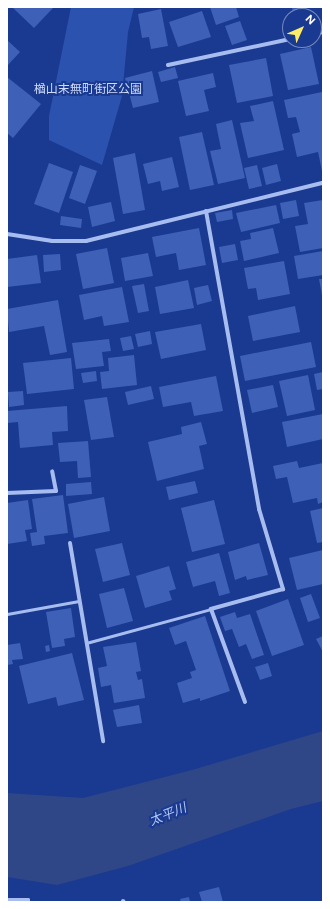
<!DOCTYPE html>
<html>
<head>
<meta charset="utf-8">
<style>
	body { margin:0 }
	#map { position:relative; width:330px; height:909px; overflow:hidden; background:#1a3a91; font-family:Figtree,"Noto Sans JP",sans-serif }
	div>[style] { position:absolute }
	.green>* { inset:0; background:#2c52af }
	.water>* { inset:0; background:#2f4687 }
	.building>* { inset:0; background:#3e60b7 }
	.lane>* { height:3px; margin:-1.5px; padding:0 1.5px; transform-origin:1.5px; border-radius:1.5px; background:#a8bdef }
	.street>* { height:4px; margin:-2px; padding:0 2px; transform-origin:2px; border-radius:2px; background:#a8bdef }
	span { translate:-50% -50%; white-space:nowrap; text-align:center; line-height:1.15; -webkit-text-stroke:4px #1a3a91; paint-order:stroke }
	.park-label { font-size:12px; color:#cfdbfb }
	.water-label { font-size:13px; color:#b5c8f6; font-style:italic }
	.frame { position:absolute; inset:0; border:8px solid #fff; pointer-events:none }
	.north { position:absolute; left:282px; top:8px; width:40px; height:40px; box-sizing:border-box; background:#1a3a91; border:1px solid #7689bd; border-radius:50%; rotate:45deg; font-size:11px; font-weight:700; line-height:16px; text-align:center; color:#fff }
	.north::after { content:''; display:block; margin:auto; width:14px; height:18px; background:#ffec66; clip-path:polygon(50% 0,100% 100%,50% 72%,0 100%) }
</style>
</head>
<body>
<div id="map">
	<div class="green">
		<i style="clip-path:polygon(71px 7px,134px 7px,128px 32px,122px 96px,102px 165px,49px 140px,49px 116px)"></i>
	</div>
	<div class="water">
		<i style="clip-path:polygon(323px 731px,323px 801px,291px 809px,128px 866px,57px 885px,7px 877px,7px 793px,83px 798px,192px 770px)"></i>
	</div>
	<div class="building">
		<i style="clip-path:polygon(12px 7px,52px 7px,53px 8px,34px 28px)"></i>
		<i style="clip-path:polygon(210px 7px,236px 7px,239px 17px,216px 25px)"></i>
		<i style="clip-path:polygon(292px 7px,306px 7px,307px 16px,293px 16px)"></i>
		<i style="clip-path:polygon(161px 9px,168px 46px,151px 49px,149px 37px,142px 38px,138px 14px)"></i>
		<i style="clip-path:polygon(202px 11px,211px 37px,178px 47px,169px 22px)"></i>
		<i style="clip-path:polygon(240px 21px,247px 40px,232px 45px,225px 26px)"></i>
		<i style="clip-path:polygon(7px 40px,20px 52px,7px 66px)"></i>
		<i style="clip-path:polygon(311px 47px,319px 84px,288px 90px,280px 54px)"></i>
		<i style="clip-path:polygon(266px 58px,273px 96px,237px 103px,229px 65px)"></i>
		<i style="clip-path:polygon(175px 67px,178px 78px,161px 82px,158px 72px)"></i>
		<i style="clip-path:polygon(152px 71px,159px 102px,133px 108px,125px 78px)"></i>
		<i style="clip-path:polygon(213px 73px,216px 87px,204px 90px,209px 111px,186px 116px,178px 81px)"></i>
		<i style="clip-path:polygon(7px 77px,41px 104px,13px 138px,7px 133px)"></i>
		<i style="clip-path:polygon(322px 92px,323px 171px,322px 171px,318px 152px,297px 157px,292px 134px,300px 132px,296px 117px,288px 118px,284px 100px)"></i>
		<i style="clip-path:polygon(273px 101px,284px 150px,248px 158px,240px 123px,254px 121px,250px 106px)"></i>
		<i style="clip-path:polygon(232px 120px,245px 178px,218px 184px,210px 151px,221px 149px,216px 124px)"></i>
		<i style="clip-path:polygon(202px 132px,214px 185px,190px 190px,179px 137px)"></i>
		<i style="clip-path:polygon(135px 153px,145px 210px,123px 214px,113px 158px)"></i>
		<i style="clip-path:polygon(172px 157px,179px 187px,162px 191px,160px 181px,148px 184px,143px 164px)"></i>
		<i style="clip-path:polygon(49px 163px,73px 172px,59px 213px,34px 204px)"></i>
		<i style="clip-path:polygon(277px 164px,281px 181px,266px 185px,262px 168px)"></i>
		<i style="clip-path:polygon(80px 165px,97px 171px,85px 204px,69px 198px)"></i>
		<i style="clip-path:polygon(257px 165px,262px 186px,249px 189px,244px 168px)"></i>
		<i style="clip-path:polygon(296px 200px,299px 216px,283px 219px,280px 203px)"></i>
		<i style="clip-path:polygon(323px 200px,323px 248px,300px 252px,295px 226px,308px 224px,304px 203px)"></i>
		<i style="clip-path:polygon(111px 202px,115px 221px,92px 227px,88px 207px)"></i>
		<i style="clip-path:polygon(276px 205px,280px 223px,241px 232px,236px 213px)"></i>
		<i style="clip-path:polygon(232px 210px,233px 219px,217px 222px,215px 213px)"></i>
		<i style="clip-path:polygon(61px 216px,82px 219px,81px 228px,60px 225px)"></i>
		<i style="clip-path:polygon(199px 228px,206px 265px,179px 270px,176px 253px,156px 257px,152px 237px)"></i>
		<i style="clip-path:polygon(273px 228px,279px 253px,244px 261px,240px 241px,251px 239px,250px 233px)"></i>
		<i style="clip-path:polygon(235px 244px,238px 260px,222px 263px,219px 247px)"></i>
		<i style="clip-path:polygon(107px 248px,114px 283px,83px 289px,76px 254px)"></i>
		<i style="clip-path:polygon(323px 251px,323px 275px,298px 279px,294px 256px)"></i>
		<i style="clip-path:polygon(148px 253px,153px 276px,125px 281px,121px 258px)"></i>
		<i style="clip-path:polygon(60px 254px,61px 270px,44px 272px,43px 255px)"></i>
		<i style="clip-path:polygon(37px 255px,41px 283px,7px 287px,7px 259px)"></i>
		<i style="clip-path:polygon(284px 261px,290px 294px,258px 300px,256px 288px,248px 289px,244px 268px)"></i>
		<i style="clip-path:polygon(319px 279px,323px 279px,323px 295px,322px 295px)"></i>
		<i style="clip-path:polygon(188px 280px,194px 308px,160px 314px,155px 287px)"></i>
		<i style="clip-path:polygon(144px 284px,149px 311px,138px 313px,132px 286px)"></i>
		<i style="clip-path:polygon(208px 285px,212px 301px,197px 305px,194px 288px)"></i>
		<i style="clip-path:polygon(122px 287px,129px 322px,104px 326px,102px 316px,84px 320px,79px 295px)"></i>
		<i style="clip-path:polygon(58px 300px,67px 352px,50px 355px,44px 326px,9px 332px,7px 309px)"></i>
		<i style="clip-path:polygon(295px 306px,300px 332px,253px 341px,248px 316px)"></i>
		<i style="clip-path:polygon(201px 324px,206px 350px,161px 359px,155px 332px)"></i>
		<i style="clip-path:polygon(150px 331px,152px 344px,138px 347px,135px 334px)"></i>
		<i style="clip-path:polygon(131px 336px,134px 349px,123px 351px,120px 338px)"></i>
		<i style="clip-path:polygon(109px 339px,111px 351px,102px 352px,104px 366px,76px 369px,72px 343px)"></i>
		<i style="clip-path:polygon(311px 342px,316px 367px,245px 381px,240px 356px)"></i>
		<i style="clip-path:polygon(134px 355px,137px 385px,102px 389px,100px 372px,109px 371px,108px 358px)"></i>
		<i style="clip-path:polygon(71px 358px,74px 389px,27px 394px,23px 363px)"></i>
		<i style="clip-path:polygon(96px 371px,97px 381px,83px 383px,81px 373px)"></i>
		<i style="clip-path:polygon(323px 372px,323px 389px,317px 390px,314px 374px)"></i>
		<i style="clip-path:polygon(308px 375px,315px 410px,287px 416px,279px 381px)"></i>
		<i style="clip-path:polygon(216px 376px,223px 411px,194px 416px,191px 402px,163px 407px,159px 387px)"></i>
		<i style="clip-path:polygon(273px 385px,278px 407px,252px 413px,247px 390px)"></i>
		<i style="clip-path:polygon(151px 386px,154px 399px,128px 405px,125px 392px)"></i>
		<i style="clip-path:polygon(23px 391px,24px 405px,9px 407px,8px 392px)"></i>
		<i style="clip-path:polygon(107px 397px,114px 437px,91px 440px,84px 400px)"></i>
		<i style="clip-path:polygon(67px 406px,68px 431px,52px 432px,53px 445px,20px 448px,18px 422px,7px 423px,7px 411px)"></i>
		<i style="clip-path:polygon(323px 414px,323px 439px,287px 447px,282px 422px)"></i>
		<i style="clip-path:polygon(201px 422px,207px 444px,199px 446px,204px 469px,157px 481px,148px 442px,182px 434px,181px 427px)"></i>
		<i style="clip-path:polygon(88px 441px,91px 477px,78px 478px,77px 461px,60px 462px,58px 443px)"></i>
		<i style="clip-path:polygon(297px 461px,299px 468px,323px 463px,323px 502px,318px 504px,317px 498px,293px 503px,287px 477px,276px 479px,273px 466px)"></i>
		<i style="clip-path:polygon(195px 481px,198px 493px,169px 500px,166px 487px)"></i>
		<i style="clip-path:polygon(91px 482px,92px 494px,66px 496px,66px 484px)"></i>
		<i style="clip-path:polygon(63px 495px,68px 533px,44px 536px,45px 544px,32px 546px,30px 533px,37px 532px,32px 499px)"></i>
		<i style="clip-path:polygon(104px 497px,110px 531px,74px 538px,68px 504px)"></i>
		<i style="clip-path:polygon(28px 500px,32px 529px,25px 530px,27px 541px,7px 544px,7px 503px)"></i>
		<i style="clip-path:polygon(214px 500px,225px 544px,192px 552px,181px 508px)"></i>
		<i style="clip-path:polygon(323px 508px,323px 542px,317px 543px,310px 511px)"></i>
		<i style="clip-path:polygon(122px 543px,130px 575px,103px 582px,95px 549px)"></i>
		<i style="clip-path:polygon(259px 543px,268px 575px,247px 580px,246px 576px,235px 580px,228px 552px)"></i>
		<i style="clip-path:polygon(323px 550px,323px 584px,297px 590px,289px 558px)"></i>
		<i style="clip-path:polygon(219px 553px,230px 593px,219px 596px,215px 581px,193px 587px,186px 562px)"></i>
		<i style="clip-path:polygon(169px 566px,176px 589px,169px 591px,172px 600px,145px 608px,136px 576px)"></i>
		<i style="clip-path:polygon(124px 588px,133px 621px,107px 628px,99px 594px)"></i>
		<i style="clip-path:polygon(311px 594px,320px 618px,308px 622px,300px 598px)"></i>
		<i style="clip-path:polygon(288px 599px,304px 645px,272px 656px,256px 611px)"></i>
		<i style="clip-path:polygon(71px 608px,75px 637px,64px 639px,65px 646px,52px 648px,46px 612px)"></i>
		<i style="clip-path:polygon(235px 612px,237px 618px,250px 614px,264px 655px,252px 659px,246px 644px,239px 647px,232px 629px,225px 631px,220px 617px)"></i>
		<i style="clip-path:polygon(205px 616px,230px 691px,200px 701px,200px 698px,183px 703px,177px 683px,192px 678px,190px 672px,196px 670px,186px 641px,175px 645px,169px 628px)"></i>
		<i style="clip-path:polygon(323px 636px,323px 652px,316px 639px)"></i>
		<i style="clip-path:polygon(136px 642px,141px 671px,136px 672px,138px 680px,142px 679px,145px 698px,114px 703px,111px 685px,101px 687px,98px 668px,107px 666px,103px 647px)"></i>
		<i style="clip-path:polygon(20px 643px,23px 659px,12px 660px,13px 664px,7px 665px,7px 645px)"></i>
		<i style="clip-path:polygon(49px 645px,50px 651px,46px 652px,45px 646px)"></i>
		<i style="clip-path:polygon(72px 653px,84px 700px,58px 706px,56px 697px,28px 704px,19px 666px)"></i>
		<i style="clip-path:polygon(268px 663px,272px 676px,260px 680px,255px 667px)"></i>
		<i style="clip-path:polygon(139px 705px,142px 723px,117px 727px,113px 710px)"></i>
		<i style="clip-path:polygon(219px 887px,223px 902px,202px 902px,199px 892px)"></i>
		<i style="clip-path:polygon(189px 897px,190px 902px,181px 902px,180px 899px)"></i>
	</div>
	<div class="lane">
		<i style="left:7px;top:614px;width:73px;rotate:-10.2deg"></i>
		<i style="left:86px;top:643px;width:130px;rotate:-15.2deg"></i>
	</div>
	<div class="street">
		<i style="left:314px;top:34px;width:9px;rotate:-13deg"></i>
		<i style="left:168px;top:65px;width:125px;rotate:-12deg"></i>
		<i style="left:206px;top:211px;width:303px;rotate:79.9deg"></i>
		<i style="left:259px;top:509px;width:84px;rotate:73.3deg"></i>
		<i style="left:283px;top:589px;width:75px;rotate:164.5deg"></i>
		<i style="left:211px;top:609px;width:99px;rotate:69.9deg"></i>
		<i style="left:7px;top:234px;width:46px;rotate:8.8deg"></i>
		<i style="left:52px;top:241px;width:34px"></i>
		<i style="left:86px;top:241px;width:244px;rotate:-13.8deg"></i>
		<i style="left:7px;top:493px;width:49px;rotate:-2.3deg"></i>
		<i style="left:56px;top:491px;width:20px;rotate:-101deg"></i>
		<i style="left:70px;top:543px;width:201px;rotate:80.5deg"></i>
		<i style="left:7px;top:900px;width:21px"></i>
		<i style="left:28px;top:900px;width:2px;rotate:90deg"></i>
		<i style="left:123px;top:901px;width:1px;rotate:45deg"></i>
	</div>
	<div class="park-label">
		<span style="left:88px;top:90px">楢山末無町街区公園</span>
	</div>
	<div class="water-label">
		<span style="left:168px;top:815px;rotate:-22deg">太平川</span>
	</div>
	<div class="frame"></div>
	<div class="north">N</div>
</div>
</body>
</html>
